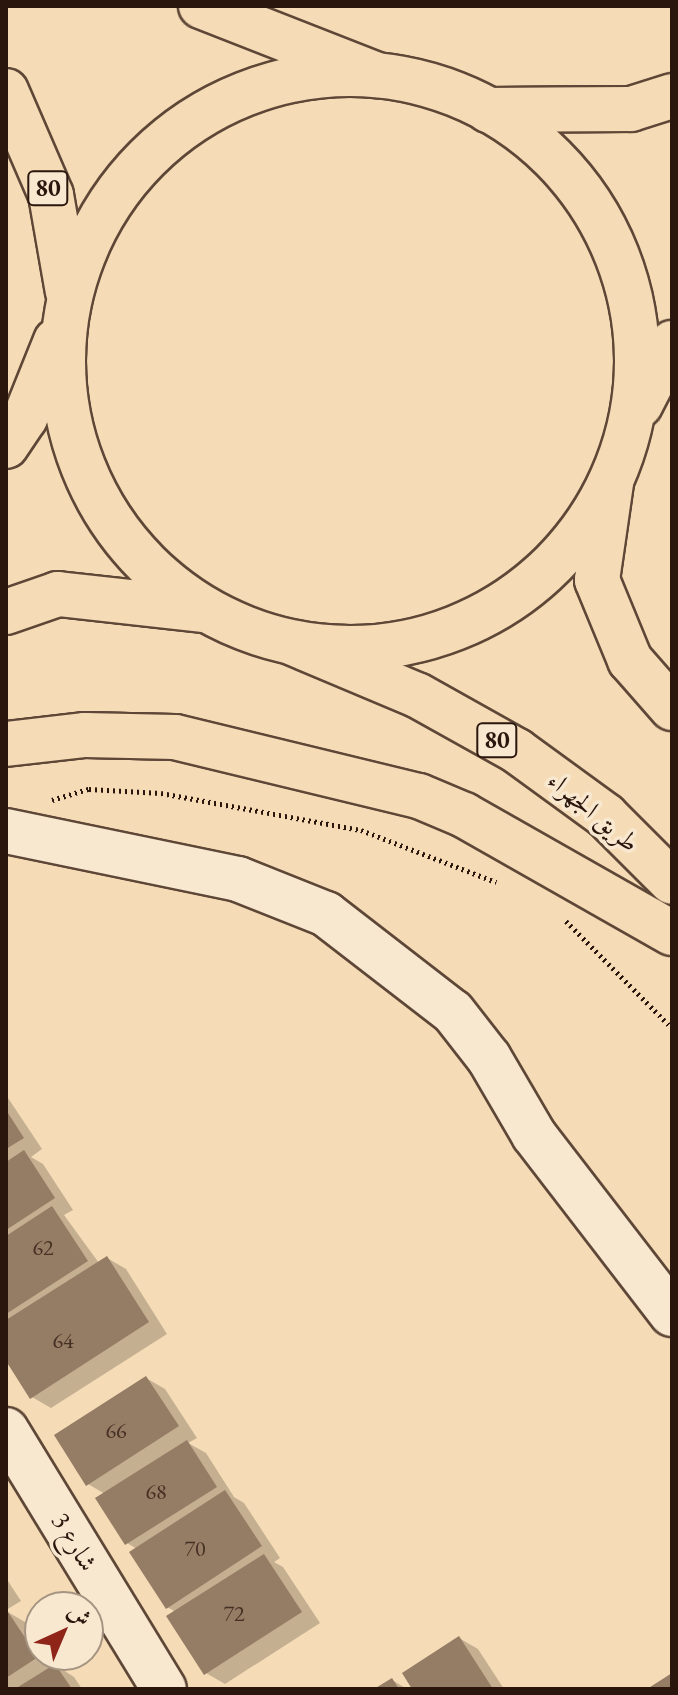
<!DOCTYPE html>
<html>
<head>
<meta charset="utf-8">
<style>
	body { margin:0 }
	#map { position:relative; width:678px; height:1695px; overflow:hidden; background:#f5dbb6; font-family:"EB Garamond",Amiri,serif }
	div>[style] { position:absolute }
	.shadow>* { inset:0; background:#0003 }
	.building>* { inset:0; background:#947c65 }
	.path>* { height:5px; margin-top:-2.5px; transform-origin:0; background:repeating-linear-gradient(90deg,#2b160d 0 2px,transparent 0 6px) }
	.roads { filter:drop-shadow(2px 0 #5e4737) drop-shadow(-2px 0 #5e4737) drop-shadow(0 2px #5e4737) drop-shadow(0 -2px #5e4737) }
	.minor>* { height:44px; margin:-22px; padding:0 22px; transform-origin:22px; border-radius:22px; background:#f8e8d0 }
	.major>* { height:44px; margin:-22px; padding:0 22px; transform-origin:22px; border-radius:22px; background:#f5dbb6 }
	.major>.ring { margin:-22px; padding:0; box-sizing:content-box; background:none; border:44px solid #f5dbb6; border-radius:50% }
	.highway>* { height:44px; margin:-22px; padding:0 22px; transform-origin:22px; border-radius:22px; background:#f5dbb6 }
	span { translate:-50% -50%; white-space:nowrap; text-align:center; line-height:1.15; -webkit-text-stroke:7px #f8e8d0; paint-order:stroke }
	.number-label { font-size:22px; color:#453023 }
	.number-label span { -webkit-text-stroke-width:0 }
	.shield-label span { padding:2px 6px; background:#f8e8d0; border:2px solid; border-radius:6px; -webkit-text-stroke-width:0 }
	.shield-label { font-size:24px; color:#2b160d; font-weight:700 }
	.street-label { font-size:26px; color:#2b160d }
	.frame { position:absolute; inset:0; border:8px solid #2b160d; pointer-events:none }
	.north { position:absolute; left:24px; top:1591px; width:80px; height:80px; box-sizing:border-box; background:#f8e8d0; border:2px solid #a69482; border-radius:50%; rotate:44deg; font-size:22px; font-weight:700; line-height:32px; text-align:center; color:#2b160d }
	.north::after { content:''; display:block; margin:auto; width:28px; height:36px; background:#8f2418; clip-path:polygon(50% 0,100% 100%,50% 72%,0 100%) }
</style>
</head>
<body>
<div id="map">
	<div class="shadow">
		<i style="clip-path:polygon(6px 1095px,42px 1149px,31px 1157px,43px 1164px,73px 1210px,64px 1215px,99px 1263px,107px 1258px,126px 1269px,167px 1334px,51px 1408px,32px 1397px,6px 1357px)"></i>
		<i style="clip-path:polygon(146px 1378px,165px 1389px,197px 1438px,188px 1443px,206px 1453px,234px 1497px,244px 1503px,280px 1558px,274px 1562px,283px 1567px,320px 1623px,225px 1684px,206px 1673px,176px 1612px,167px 1607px,137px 1549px,127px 1543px,105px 1494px,88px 1484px)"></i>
		<i style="clip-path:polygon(6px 1578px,21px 1601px,6px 1610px)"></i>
		<i style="clip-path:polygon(6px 1611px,25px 1622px,40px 1645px,40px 1655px,74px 1677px,82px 1689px,6px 1689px)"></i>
		<i style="clip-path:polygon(459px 1638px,478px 1649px,504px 1689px,415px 1689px)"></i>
		<i style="clip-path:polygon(392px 1680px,407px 1689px,378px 1689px)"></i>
	</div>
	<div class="building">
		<i style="clip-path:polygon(6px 1110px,24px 1138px,6px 1149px)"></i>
		<i style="clip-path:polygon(24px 1150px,55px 1198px,6px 1230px,6px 1162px)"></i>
		<i style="clip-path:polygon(52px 1206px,88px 1261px,6px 1314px,6px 1236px)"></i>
		<i style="clip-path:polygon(107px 1256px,149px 1322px,30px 1399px,6px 1361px,6px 1320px)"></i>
		<i style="clip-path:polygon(146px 1376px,179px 1426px,86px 1486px,54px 1435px)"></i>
		<i style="clip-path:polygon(187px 1440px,217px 1487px,125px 1545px,95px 1498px)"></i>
		<i style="clip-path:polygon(225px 1490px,262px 1546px,166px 1609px,129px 1552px)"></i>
		<i style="clip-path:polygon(264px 1554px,302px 1612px,204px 1675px,166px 1616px)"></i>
		<i style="clip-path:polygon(6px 1609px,38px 1657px,6px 1678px)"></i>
		<i style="clip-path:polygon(459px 1636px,493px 1689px,412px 1689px,402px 1673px)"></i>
		<i style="clip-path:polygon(55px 1664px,72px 1689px,15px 1689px)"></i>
		<i style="clip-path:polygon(672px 1673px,672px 1689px,647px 1689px)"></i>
		<i style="clip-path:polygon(392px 1678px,399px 1689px,374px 1689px)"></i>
	</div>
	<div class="path">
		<i style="left:52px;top:800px;width:39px;rotate:-17deg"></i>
		<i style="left:89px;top:789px;width:72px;rotate:3.2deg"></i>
		<i style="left:161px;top:793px;width:203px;rotate:10.5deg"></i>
		<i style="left:361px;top:830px;width:145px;rotate:21.1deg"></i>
		<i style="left:566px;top:921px;width:151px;rotate:45.3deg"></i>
	</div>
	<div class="roads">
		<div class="minor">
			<i style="left:6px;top:831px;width:237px;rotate:11.7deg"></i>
			<i style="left:238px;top:879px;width:95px;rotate:21.7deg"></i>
			<i style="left:326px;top:914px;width:160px;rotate:37.7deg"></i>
			<i style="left:453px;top:1012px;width:58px;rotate:52deg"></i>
			<i style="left:489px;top:1058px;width:89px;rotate:59.7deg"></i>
			<i style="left:534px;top:1135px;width:226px;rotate:52.4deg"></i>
			<i style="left:6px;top:1430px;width:303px;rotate:58.6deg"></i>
		</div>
		<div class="major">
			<i class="ring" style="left:63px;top:74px;width:530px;height:530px"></i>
			<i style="left:488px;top:110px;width:143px;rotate:-0.4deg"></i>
			<i style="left:631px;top:109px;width:43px;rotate:-17.6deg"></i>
			<i style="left:640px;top:405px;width:70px;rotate:-62.7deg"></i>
			<i style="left:6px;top:446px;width:34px;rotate:-56deg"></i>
			<i style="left:25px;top:418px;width:83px;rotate:-68.1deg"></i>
			<i style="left:6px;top:612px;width:55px;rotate:-19.1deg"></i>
			<i style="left:58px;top:594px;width:147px;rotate:6.3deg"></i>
		</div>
		<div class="highway">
			<i style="left:201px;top:6px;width:189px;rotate:21.4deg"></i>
			<i style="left:6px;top:91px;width:113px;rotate:66.6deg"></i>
			<i style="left:51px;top:195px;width:98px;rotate:80.1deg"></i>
			<i style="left:611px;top:483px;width:98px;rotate:98.2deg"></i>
			<i style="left:597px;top:580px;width:87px;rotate:67.6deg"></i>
			<i style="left:630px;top:660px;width:64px;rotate:48.8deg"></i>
			<i style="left:293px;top:643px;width:134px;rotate:22.8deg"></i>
			<i style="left:417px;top:695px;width:115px;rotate:29.2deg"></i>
			<i style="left:517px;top:751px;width:110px;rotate:36.1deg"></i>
			<i style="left:606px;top:816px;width:93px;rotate:45deg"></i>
			<i style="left:6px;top:744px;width:80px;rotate:-6.5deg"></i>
			<i style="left:85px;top:735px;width:90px;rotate:1.3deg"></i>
			<i style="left:175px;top:737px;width:251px;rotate:13.6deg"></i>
			<i style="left:419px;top:796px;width:49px;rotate:22.9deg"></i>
			<i style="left:464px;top:815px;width:239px;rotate:29.6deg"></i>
		</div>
	</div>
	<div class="number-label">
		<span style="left:43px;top:1248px">62</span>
		<span style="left:63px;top:1341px">64</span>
		<span style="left:116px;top:1431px">66</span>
		<span style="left:156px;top:1492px">68</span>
		<span style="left:195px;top:1549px">70</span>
		<span style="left:234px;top:1614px">72</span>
	</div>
	<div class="shield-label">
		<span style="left:48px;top:188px">80</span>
		<span style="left:497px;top:740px">80</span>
	</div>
	<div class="street-label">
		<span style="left:593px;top:812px;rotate:40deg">طريق الجهراء</span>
		<span style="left:74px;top:1542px;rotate:59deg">شارع 3</span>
	</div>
	<div class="frame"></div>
	<div class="north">ش</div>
</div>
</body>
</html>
